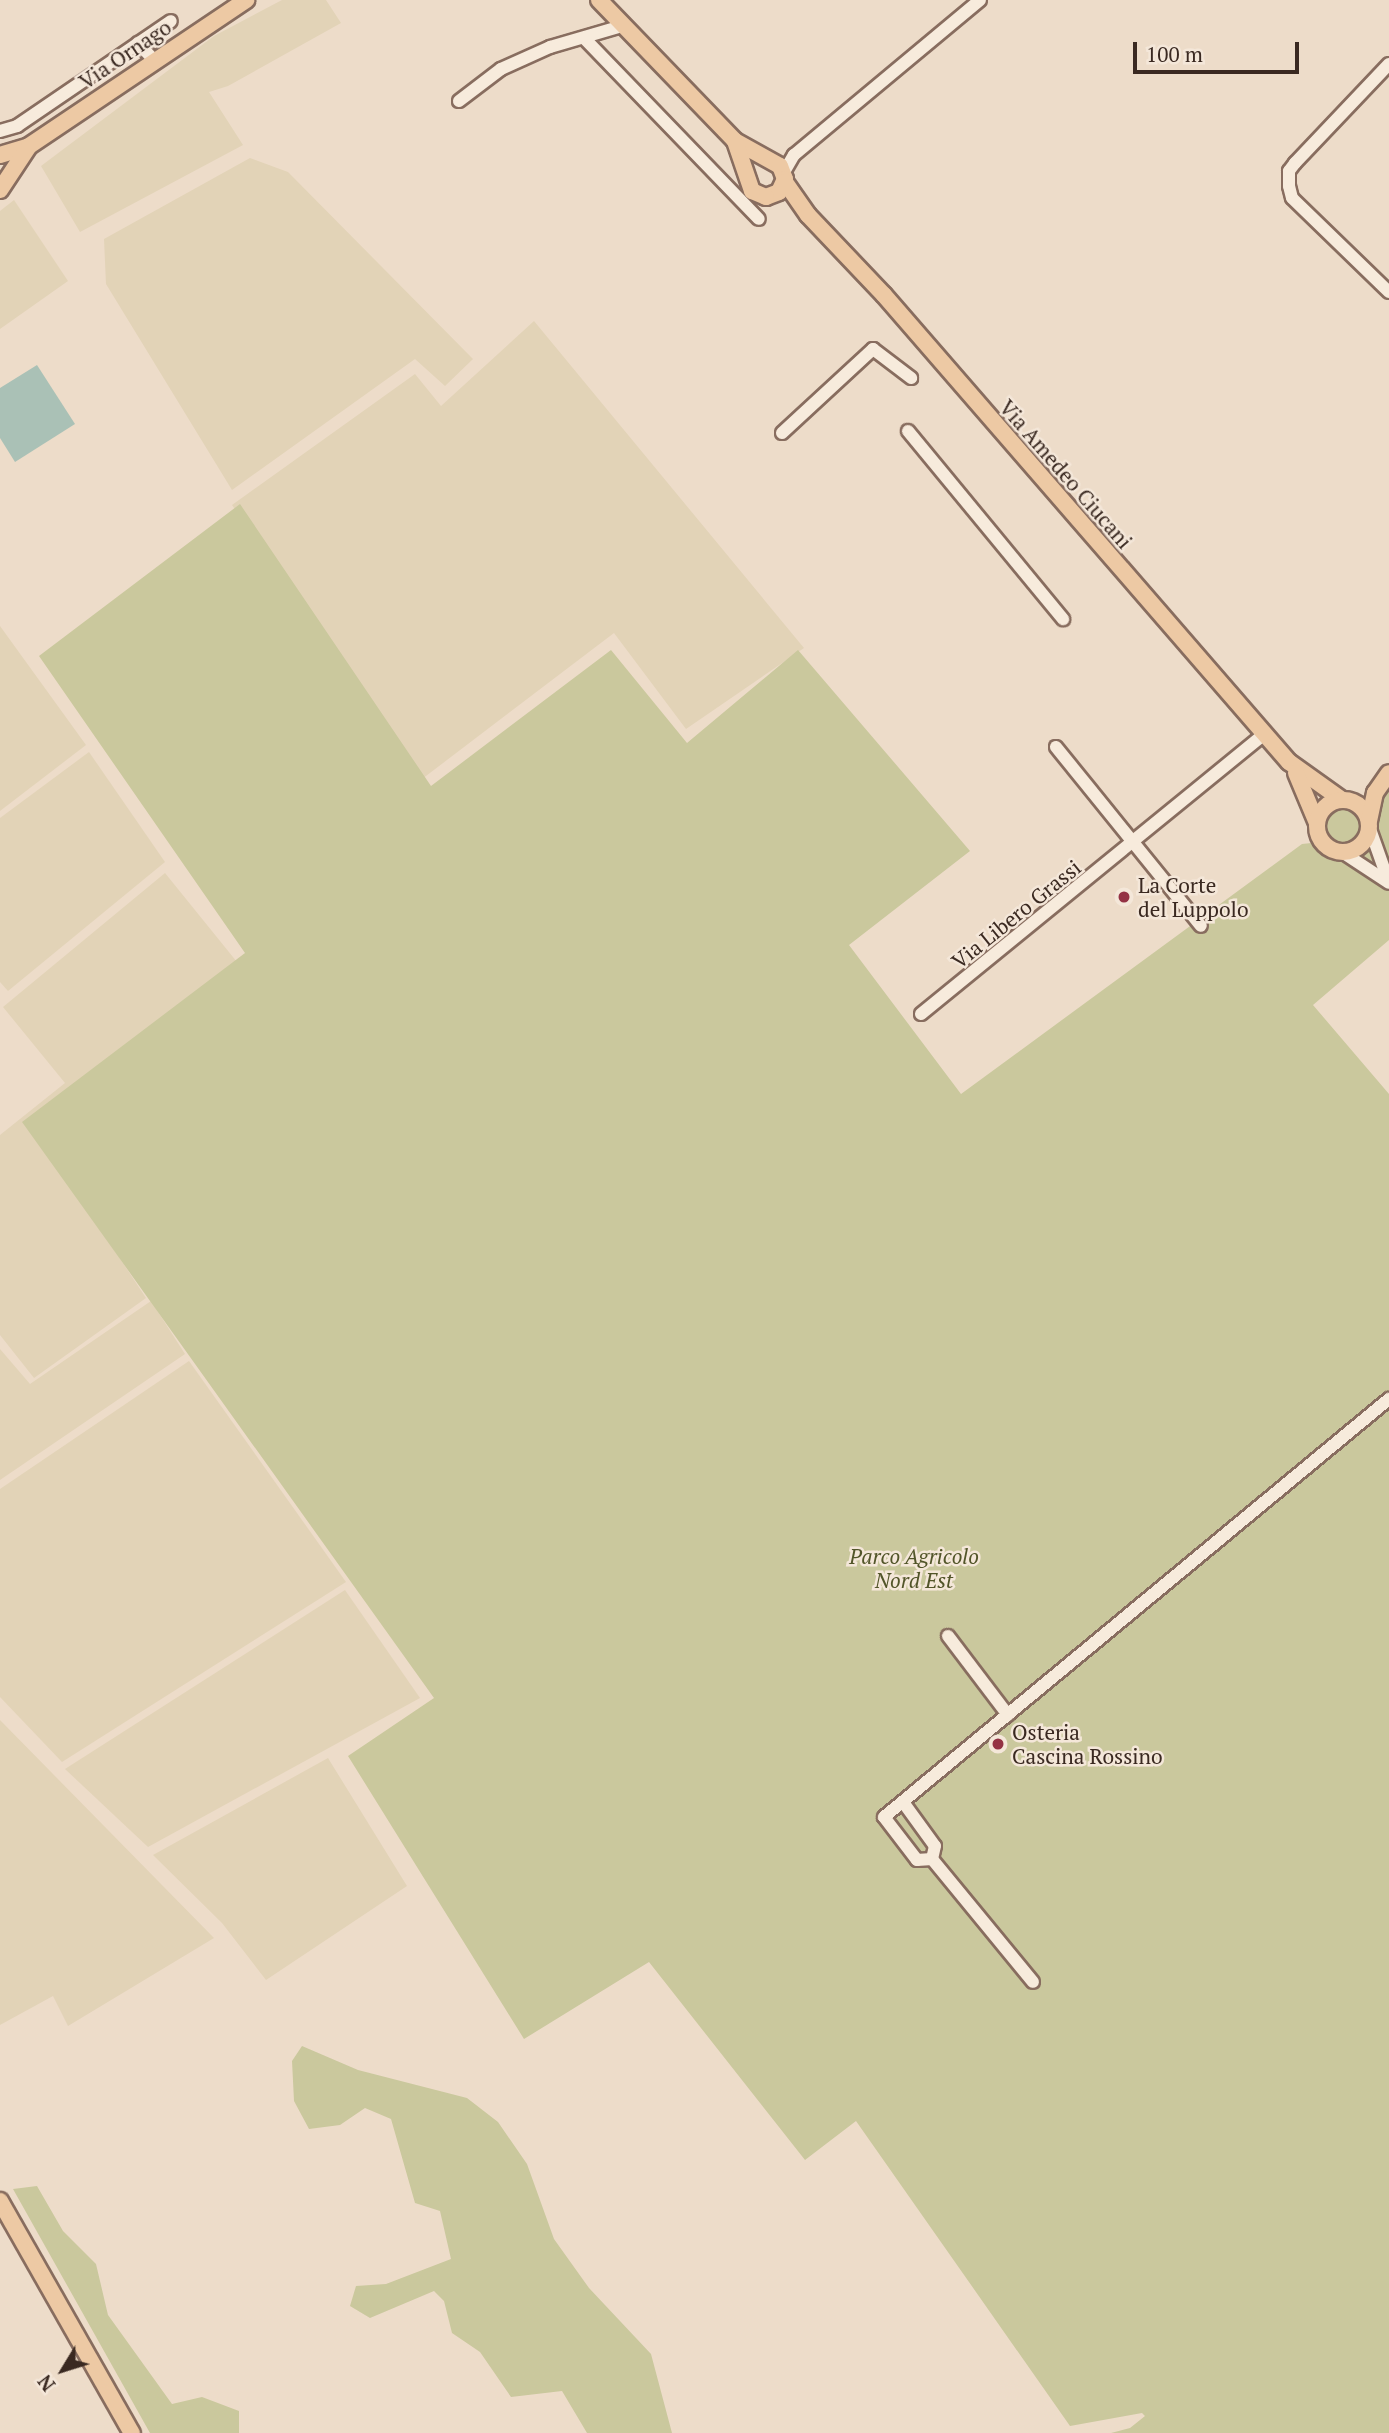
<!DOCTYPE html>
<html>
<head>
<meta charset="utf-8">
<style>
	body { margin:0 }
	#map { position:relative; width:1389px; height:2433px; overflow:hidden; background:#eddcc9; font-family:"PT Serif",serif }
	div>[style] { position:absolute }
	.farmland>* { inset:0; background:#e2d3b7 }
	.green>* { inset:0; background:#cac89d }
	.water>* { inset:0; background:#aac1b6 }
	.roads { filter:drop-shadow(2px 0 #886d5f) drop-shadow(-2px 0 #886d5f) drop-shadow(0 2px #886d5f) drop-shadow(0 -2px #886d5f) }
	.minor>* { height:12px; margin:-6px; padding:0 6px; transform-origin:6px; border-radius:6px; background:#f7ebdc }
	.major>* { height:16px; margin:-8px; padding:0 8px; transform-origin:8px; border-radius:8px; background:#edc9a4 }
	.major>.ring { margin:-8px; padding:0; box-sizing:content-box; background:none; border:16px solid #edc9a4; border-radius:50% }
	.dots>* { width:19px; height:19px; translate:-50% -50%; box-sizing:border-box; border:4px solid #f4e7d9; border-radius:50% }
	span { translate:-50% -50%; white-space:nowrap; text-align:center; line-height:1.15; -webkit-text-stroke:5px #f4e7d9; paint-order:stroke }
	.street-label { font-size:21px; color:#3a2921 }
	.poi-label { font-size:21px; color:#3a2921 }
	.left { translate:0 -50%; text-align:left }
	.park-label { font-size:21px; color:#525529; font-style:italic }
	.north { position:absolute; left:28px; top:2335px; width:70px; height:70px; -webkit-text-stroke:5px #f4e7d9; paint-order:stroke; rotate:232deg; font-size:19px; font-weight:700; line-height:28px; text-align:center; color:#3a2921 }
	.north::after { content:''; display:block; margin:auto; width:24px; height:32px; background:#3a2921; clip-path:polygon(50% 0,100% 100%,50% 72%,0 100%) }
	.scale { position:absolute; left:1133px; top:42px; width:166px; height:32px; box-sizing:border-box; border:4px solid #3a2921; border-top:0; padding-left:9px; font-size:21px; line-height:24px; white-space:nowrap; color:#3a2921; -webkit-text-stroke:5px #f4e7d9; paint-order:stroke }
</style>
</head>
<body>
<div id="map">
	<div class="farmland">
		<i style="clip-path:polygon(282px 0,326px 0,341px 23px,228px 86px,209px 92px,243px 145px,80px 232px,41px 166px,214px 36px)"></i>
		<i style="clip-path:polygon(250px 158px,288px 172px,473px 359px,445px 386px,415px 359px,232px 490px,106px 284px,104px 239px)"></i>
		<i style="clip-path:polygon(14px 200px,68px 281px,0 329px,0 211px)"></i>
		<i style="clip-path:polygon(534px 321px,804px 648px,686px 729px,614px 633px,422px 779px,232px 505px,415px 374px,441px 406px)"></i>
		<i style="clip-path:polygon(0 626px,86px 745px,0 811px)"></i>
		<i style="clip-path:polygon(89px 752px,165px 862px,8px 991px,0 982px,0 818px)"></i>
		<i style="clip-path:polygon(165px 873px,266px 998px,51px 1154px,146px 1298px,34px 1378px,0 1335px,0 1135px,65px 1083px,3px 1007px)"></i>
		<i style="clip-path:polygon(151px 1301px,185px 1354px,0 1480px,0 1349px,30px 1384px)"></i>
		<i style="clip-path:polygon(189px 1361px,346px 1582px,62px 1762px,0 1697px,0 1489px)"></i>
		<i style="clip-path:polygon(345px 1590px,420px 1698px,148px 1847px,65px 1769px)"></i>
		<i style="clip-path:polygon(0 1720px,214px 1938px,68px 2026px,53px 1996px,0 2025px)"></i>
		<i style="clip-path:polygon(328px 1758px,407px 1886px,266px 1980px,222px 1923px,153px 1855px)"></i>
	</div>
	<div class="green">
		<i style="clip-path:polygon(240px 504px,431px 786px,611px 650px,687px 743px,798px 650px,970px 851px,849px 945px,961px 1094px,1302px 844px,1330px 841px,1324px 827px,1328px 814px,1348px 807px,1389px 777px,1389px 940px,1313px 1005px,1389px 1094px,1389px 2433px,1111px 2433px,1130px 2428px,1145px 2416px,1142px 2413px,1070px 2426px,856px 2121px,805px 2160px,649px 1962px,524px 2039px,348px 1756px,434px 1698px,22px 1122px,245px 953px,39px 656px)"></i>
		<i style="clip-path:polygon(302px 2046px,358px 2070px,467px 2098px,498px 2122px,527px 2164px,554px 2239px,589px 2288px,651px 2354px,672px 2433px,587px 2433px,562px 2391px,511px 2397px,480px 2352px,452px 2333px,444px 2301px,434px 2291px,370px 2318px,350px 2306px,356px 2286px,386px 2284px,451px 2259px,440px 2211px,415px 2203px,391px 2119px,365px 2108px,340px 2125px,309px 2129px,294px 2101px,292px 2061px)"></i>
		<i style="clip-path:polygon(37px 2186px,63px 2231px,96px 2264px,108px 2315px,172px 2404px,202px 2397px,239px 2411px,239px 2433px,150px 2433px,13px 2189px)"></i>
	</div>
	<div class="water">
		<i style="clip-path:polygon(37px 365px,75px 424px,15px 462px,0 438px,0 388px)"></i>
	</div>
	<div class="roads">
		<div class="minor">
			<i style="left:585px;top:39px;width:250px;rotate:46deg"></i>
			<i style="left:138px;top:43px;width:23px;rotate:47deg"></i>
			<i style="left:1389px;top:64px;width:137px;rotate:133.5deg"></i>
			<i style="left:1295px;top:163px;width:10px;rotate:127deg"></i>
			<i style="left:1289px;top:171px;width:15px;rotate:90deg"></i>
			<i style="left:1289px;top:186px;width:12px;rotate:76deg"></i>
			<i style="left:1292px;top:198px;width:135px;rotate:44.1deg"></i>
			<i style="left:459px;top:101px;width:53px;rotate:-37.3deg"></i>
			<i style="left:501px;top:69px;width:54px;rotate:-24.2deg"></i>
			<i style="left:550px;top:47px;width:75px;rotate:-16.3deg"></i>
			<i style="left:0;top:131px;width:18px;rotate:-16deg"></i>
			<i style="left:17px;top:126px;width:186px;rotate:-34.3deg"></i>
			<i style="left:784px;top:172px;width:20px;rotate:-60deg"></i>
			<i style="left:794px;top:155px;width:242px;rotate:-39.8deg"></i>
			<i style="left:908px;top:431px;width:244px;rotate:50.5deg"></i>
			<i style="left:782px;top:433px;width:124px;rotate:-42.7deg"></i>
			<i style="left:873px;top:349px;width:48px;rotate:37.3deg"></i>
			<i style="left:1056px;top:747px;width:230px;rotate:51deg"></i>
			<i style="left:1370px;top:829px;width:51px;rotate:70.5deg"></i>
			<i style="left:1342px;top:852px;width:56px;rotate:33.4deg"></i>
			<i style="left:921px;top:1014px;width:443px;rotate:-39.2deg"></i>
			<i style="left:948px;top:1636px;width:99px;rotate:52.8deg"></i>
			<i style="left:903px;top:1802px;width:54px;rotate:54deg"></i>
			<i style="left:935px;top:1846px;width:13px;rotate:103deg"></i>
			<i style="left:932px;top:1859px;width:159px;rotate:50.6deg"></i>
			<i style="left:932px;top:1859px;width:15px;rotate:176deg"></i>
			<i style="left:917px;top:1860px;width:54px;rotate:-127.5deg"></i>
			<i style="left:884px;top:1817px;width:656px;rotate:-39.62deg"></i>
		</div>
		<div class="major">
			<i style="left:599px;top:0;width:196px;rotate:46deg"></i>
			<i style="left:735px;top:141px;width:51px;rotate:29.1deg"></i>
			<i style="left:780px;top:166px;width:14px;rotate:69deg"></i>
			<i style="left:785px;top:179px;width:14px;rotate:115deg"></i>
			<i style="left:779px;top:192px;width:14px;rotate:159deg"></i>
			<i style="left:766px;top:197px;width:15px;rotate:-157deg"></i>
			<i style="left:752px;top:191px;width:53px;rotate:-108.8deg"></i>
			<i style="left:0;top:155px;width:28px;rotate:-17deg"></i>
			<i style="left:785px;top:182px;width:40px;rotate:55.1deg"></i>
			<i style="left:808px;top:215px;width:110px;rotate:46.5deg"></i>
			<i style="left:884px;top:295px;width:618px;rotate:49.07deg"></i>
			<i style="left:1289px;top:762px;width:65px;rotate:35.6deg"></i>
			<i style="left:0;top:190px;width:53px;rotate:-56.6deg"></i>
			<i style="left:29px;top:146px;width:262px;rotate:-33.9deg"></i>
			<i style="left:1296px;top:773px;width:54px;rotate:67.2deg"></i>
			<i class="ring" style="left:1317px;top:800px;width:36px;height:36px"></i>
			<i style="left:1369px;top:821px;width:29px;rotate:-78deg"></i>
			<i style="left:1375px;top:793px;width:24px;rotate:-55deg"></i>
			<i style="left:0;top:2201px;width:267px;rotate:60.4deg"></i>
		</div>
	</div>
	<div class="dots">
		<i style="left:1124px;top:897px;background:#943244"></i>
		<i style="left:998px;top:1744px;background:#943244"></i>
	</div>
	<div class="street-label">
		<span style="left:125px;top:54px;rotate:-34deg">Via Ornago</span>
		<span style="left:1066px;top:474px;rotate:49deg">Via Amedeo Ciucani</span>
		<span style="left:1016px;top:914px;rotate:-39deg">Via Libero Grassi</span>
	</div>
	<div class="poi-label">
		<span class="left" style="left:1138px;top:897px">La Corte<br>del Luppolo</span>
		<span class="left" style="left:1012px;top:1744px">Osteria<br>Cascina Rossino</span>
	</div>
	<div class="park-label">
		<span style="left:914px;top:1568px">Parco Agricolo<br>Nord Est</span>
	</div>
	<div class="north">N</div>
	<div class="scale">100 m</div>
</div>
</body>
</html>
